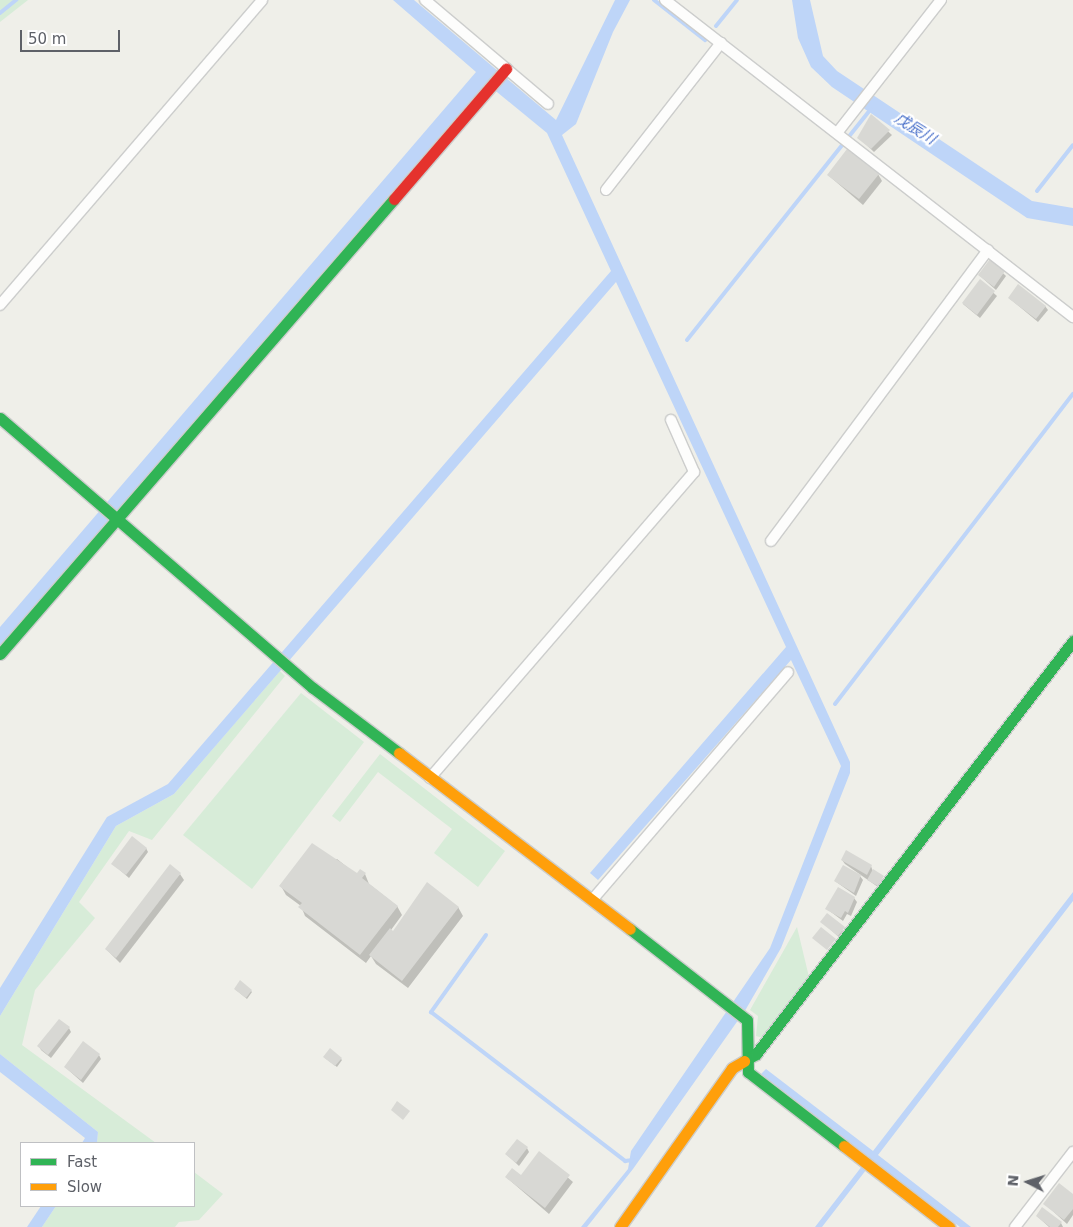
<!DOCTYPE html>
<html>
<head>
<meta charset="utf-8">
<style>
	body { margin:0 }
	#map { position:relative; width:1073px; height:1227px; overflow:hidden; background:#efefe9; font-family:"DejaVu Sans","Noto Sans JP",sans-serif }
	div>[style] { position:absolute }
	.green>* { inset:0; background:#d7ecd8 }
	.water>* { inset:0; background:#bed5f8 }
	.shadow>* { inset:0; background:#0003 }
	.stream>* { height:4px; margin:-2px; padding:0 2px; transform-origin:2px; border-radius:2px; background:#bed5f8 }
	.building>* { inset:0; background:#d8d8d4 }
	.roads { filter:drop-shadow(1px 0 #cccdcc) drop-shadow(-1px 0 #cccdcc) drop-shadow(0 1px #cccdcc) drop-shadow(0 -1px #cccdcc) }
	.street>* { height:10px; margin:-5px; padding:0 5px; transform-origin:5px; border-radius:5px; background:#fdfdfc }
	.fast>* { height:11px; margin:-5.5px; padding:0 5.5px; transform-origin:5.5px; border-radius:5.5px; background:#30b455 }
	.slow>* { height:11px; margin:-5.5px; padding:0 5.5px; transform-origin:5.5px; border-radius:5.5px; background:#ff9f0a }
	.jam>* { height:11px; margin:-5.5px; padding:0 5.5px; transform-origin:5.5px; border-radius:5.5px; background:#e5322d }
	span { translate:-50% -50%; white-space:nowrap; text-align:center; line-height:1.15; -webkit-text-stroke:4.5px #fff; paint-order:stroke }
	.water-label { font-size:15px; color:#466ec9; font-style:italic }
	.legend { position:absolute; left:20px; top:1142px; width:175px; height:65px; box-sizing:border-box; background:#fff; border:1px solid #bfc0c3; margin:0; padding:6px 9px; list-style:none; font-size:15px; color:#5e6168 }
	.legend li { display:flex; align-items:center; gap:10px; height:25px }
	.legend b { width:25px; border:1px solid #bfc0c3 }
	.north { position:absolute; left:1003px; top:1157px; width:50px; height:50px; -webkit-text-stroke:4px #fff; paint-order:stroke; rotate:275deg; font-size:14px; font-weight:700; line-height:20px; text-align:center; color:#5e6168 }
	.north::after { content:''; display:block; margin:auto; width:18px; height:22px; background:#5e6168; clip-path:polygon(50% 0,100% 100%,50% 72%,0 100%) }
	.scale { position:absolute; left:20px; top:30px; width:100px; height:22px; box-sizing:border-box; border:2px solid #5e6168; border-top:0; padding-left:6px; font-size:15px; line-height:18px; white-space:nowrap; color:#5e6168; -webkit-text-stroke:4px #fff; paint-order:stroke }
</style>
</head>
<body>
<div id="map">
	<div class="green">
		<i style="clip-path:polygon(0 0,28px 0,0 22px)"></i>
		<i style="clip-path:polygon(280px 671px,285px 676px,152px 840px,129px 831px,79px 902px,95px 918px,35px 990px,22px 1045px,156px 1143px,97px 1143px,98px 1132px,0 1054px,0 1016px,116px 826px,174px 794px)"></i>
		<i style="clip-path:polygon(301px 693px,364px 742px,252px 889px,183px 835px)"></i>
		<i style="clip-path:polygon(380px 754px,505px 851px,478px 887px,434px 853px,452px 829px,378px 772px,340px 822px,332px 816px)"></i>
		<i style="clip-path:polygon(797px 927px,809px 977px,763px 1038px,756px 1036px,758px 1016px,750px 1010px)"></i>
		<i style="clip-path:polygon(194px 1172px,223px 1194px,199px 1220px,179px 1222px,175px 1227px,42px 1227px,56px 1206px,194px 1206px)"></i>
	</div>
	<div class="water">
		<i style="clip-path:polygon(393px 0,414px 0,556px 120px,615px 0,630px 0,613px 32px,576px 124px,562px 135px,850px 762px,850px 773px,781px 948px,746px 1009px,633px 1169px,587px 1227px,581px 1227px,628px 1169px,631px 1151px,770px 948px,841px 766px,791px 660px,598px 880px,590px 873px,786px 647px,616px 282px,174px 794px,116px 826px,0 1016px,0 988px,107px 817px,168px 784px,611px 271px,547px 133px,486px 83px,0 646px,0 627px,476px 72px)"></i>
		<i style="clip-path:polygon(792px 0,810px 0,823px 56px,837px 71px,1032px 201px,1073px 208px,1073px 226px,1027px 218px,832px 87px,811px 67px,798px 38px)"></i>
		<i style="clip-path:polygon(1073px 892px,1073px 901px,878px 1155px,971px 1227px,960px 1227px,873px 1161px,822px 1227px,815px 1227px,869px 1157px,761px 1074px,766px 1069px,873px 1151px)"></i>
		<i style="clip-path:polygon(0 1054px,98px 1132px,97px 1143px,82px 1143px,85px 1138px,0 1072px)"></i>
		<i style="clip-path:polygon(41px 1206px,56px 1206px,42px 1227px,27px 1227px)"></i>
	</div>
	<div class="shadow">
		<i style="clip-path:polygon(871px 116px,892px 135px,874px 152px,859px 138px)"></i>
		<i style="clip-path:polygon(878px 174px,882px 181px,863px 205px,828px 175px)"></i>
		<i style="clip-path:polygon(990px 261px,1006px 276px,996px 290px,979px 275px)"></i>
		<i style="clip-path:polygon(980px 281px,997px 296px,980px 318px,963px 304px)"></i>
		<i style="clip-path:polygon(1009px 298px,1045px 306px,1048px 310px,1038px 322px)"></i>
		<i style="clip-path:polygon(146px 848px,148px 852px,129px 878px,113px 864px)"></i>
		<i style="clip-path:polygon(337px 859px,357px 875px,365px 874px,369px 884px,397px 906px,402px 915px,391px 930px,394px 933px,458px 907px,463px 916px,408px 988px,376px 964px,371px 956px,366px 963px,305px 916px,301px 906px,286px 895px,281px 886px)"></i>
		<i style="clip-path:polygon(842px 860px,871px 866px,878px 887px,845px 864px)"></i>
		<i style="clip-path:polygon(180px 874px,184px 880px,120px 963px,106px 949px)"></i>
		<i style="clip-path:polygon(860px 876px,863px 880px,856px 896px,835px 881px)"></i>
		<i style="clip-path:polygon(854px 898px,857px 902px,851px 916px,847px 914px,843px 921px,827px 909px)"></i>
		<i style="clip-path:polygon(822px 922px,846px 932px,841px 939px)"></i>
		<i style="clip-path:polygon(235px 989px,251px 991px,252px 992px,247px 999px)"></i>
		<i style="clip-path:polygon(69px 1028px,71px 1032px,51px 1058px,41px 1050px,39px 1046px)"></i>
		<i style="clip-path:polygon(99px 1055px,101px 1059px,83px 1083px,65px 1067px)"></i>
		<i style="clip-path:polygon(325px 1058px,341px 1059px,342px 1060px,337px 1067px)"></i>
		<i style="clip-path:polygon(527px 1148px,529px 1152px,519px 1166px,506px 1154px)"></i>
		<i style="clip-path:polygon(539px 1153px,573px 1182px,549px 1214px,506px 1177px,521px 1177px)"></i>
		<i style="clip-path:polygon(1073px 1195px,1073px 1215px,1067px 1224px,1045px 1204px)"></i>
		<i style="clip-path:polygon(1037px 1216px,1061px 1223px,1063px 1227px,1049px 1227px)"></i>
	</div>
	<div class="stream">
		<i style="left:654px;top:0;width:65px;rotate:38.1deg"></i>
		<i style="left:0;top:13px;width:21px;rotate:-39deg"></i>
		<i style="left:716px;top:26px;width:33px;rotate:-51deg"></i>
		<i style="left:1037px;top:191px;width:58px;rotate:-52deg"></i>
		<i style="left:687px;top:340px;width:295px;rotate:-51.5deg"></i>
		<i style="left:835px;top:704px;width:391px;rotate:-52.5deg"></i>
		<i style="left:486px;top:935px;width:95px;rotate:125.5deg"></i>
		<i style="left:431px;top:1012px;width:245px;rotate:37.5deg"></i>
		<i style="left:625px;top:1161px;width:8px;rotate:-7deg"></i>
	</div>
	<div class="building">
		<i style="clip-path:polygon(871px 114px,890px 130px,871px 149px,857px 138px)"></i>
		<i style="clip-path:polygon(847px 149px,879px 174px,859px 199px,827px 175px)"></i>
		<i style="clip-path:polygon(990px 259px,1005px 271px,994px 287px,978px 275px)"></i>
		<i style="clip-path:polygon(980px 279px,995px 291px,977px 315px,962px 303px)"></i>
		<i style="clip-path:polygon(1018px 284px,1046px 306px,1036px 319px,1008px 298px)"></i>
		<i style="clip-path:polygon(132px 836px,147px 848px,126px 875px,111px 864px)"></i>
		<i style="clip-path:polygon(312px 843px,357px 873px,360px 869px,366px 873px,362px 878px,398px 906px,360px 955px,298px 907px,302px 903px,279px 886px)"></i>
		<i style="clip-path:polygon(846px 850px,872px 865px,867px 875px,841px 860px)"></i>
		<i style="clip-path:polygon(170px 864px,181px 873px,116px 958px,105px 949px)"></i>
		<i style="clip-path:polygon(843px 865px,861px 875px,854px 893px,834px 881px)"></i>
		<i style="clip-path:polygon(873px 869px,884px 876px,878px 886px,867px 880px)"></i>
		<i style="clip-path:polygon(427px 882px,459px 907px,402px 981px,369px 955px,390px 928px,393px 931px)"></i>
		<i style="clip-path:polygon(838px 887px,855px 897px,848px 913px,845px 911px,841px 918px,825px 909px)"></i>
		<i style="clip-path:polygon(827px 913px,845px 927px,838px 936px,820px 922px)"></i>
		<i style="clip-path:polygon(821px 927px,836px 939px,827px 950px,812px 938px)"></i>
		<i style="clip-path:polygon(240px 980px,252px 990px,246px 998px,234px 989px)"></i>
		<i style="clip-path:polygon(59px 1019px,70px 1027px,48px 1055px,37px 1046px)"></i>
		<i style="clip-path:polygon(83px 1041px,100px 1054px,81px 1080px,64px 1067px)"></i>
		<i style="clip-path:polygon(330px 1048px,342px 1058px,335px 1066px,323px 1057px)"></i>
		<i style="clip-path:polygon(397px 1101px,410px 1111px,403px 1120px,391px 1110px)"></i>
		<i style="clip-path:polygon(517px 1139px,528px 1147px,516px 1163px,505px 1154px)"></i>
		<i style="clip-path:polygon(539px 1151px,570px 1175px,545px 1208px,505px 1177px,512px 1168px,521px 1175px)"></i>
		<i style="clip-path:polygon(1059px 1183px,1073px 1194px,1073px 1209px,1064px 1220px,1043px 1204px)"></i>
		<i style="clip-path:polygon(1042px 1207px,1062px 1222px,1058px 1227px,1050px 1227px,1036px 1216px)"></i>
	</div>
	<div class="roads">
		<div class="street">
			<i style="left:425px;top:0;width:161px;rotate:40.2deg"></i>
			<i style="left:665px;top:0;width:517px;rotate:37.85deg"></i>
			<i style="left:837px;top:133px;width:169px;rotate:-52deg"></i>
			<i style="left:606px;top:190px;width:187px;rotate:-52deg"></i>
			<i style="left:0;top:305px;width:402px;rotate:-49.3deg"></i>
			<i style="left:771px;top:541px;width:363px;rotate:-53.3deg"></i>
			<i style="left:430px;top:778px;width:404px;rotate:-49.2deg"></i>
			<i style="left:694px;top:472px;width:57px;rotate:-113.9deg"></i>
			<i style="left:593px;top:899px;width:299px;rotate:-49.3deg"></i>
			<i style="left:1015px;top:1227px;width:95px;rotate:-52.3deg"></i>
		</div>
		<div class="fast">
			<i style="left:0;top:418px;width:413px;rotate:40.8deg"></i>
			<i style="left:313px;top:688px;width:108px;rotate:37.1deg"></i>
			<i style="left:0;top:654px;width:602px;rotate:-49.11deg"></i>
			<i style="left:630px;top:929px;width:148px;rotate:37.9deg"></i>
			<i style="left:747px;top:1020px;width:52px;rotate:88.9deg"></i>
			<i style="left:748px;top:1072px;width:121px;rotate:37.6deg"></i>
			<i style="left:744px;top:1061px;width:14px;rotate:-30deg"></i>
			<i style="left:756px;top:1054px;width:521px;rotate:-52.49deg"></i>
		</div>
		<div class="slow">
			<i style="left:399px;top:753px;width:290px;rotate:37.3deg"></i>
			<i style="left:844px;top:1146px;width:133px;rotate:37.6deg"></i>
			<i style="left:620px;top:1227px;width:194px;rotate:-54.8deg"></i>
			<i style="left:732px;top:1068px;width:14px;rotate:-30deg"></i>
		</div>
		<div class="jam">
			<i style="left:394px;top:199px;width:172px;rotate:-49.3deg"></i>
		</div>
	</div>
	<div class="water-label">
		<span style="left:915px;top:129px;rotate:32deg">戊辰川</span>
	</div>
	<ul class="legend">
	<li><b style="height:6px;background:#30b455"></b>Fast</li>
	<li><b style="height:6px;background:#ff9f0a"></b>Slow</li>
	</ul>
	<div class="north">N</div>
	<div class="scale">50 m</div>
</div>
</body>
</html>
